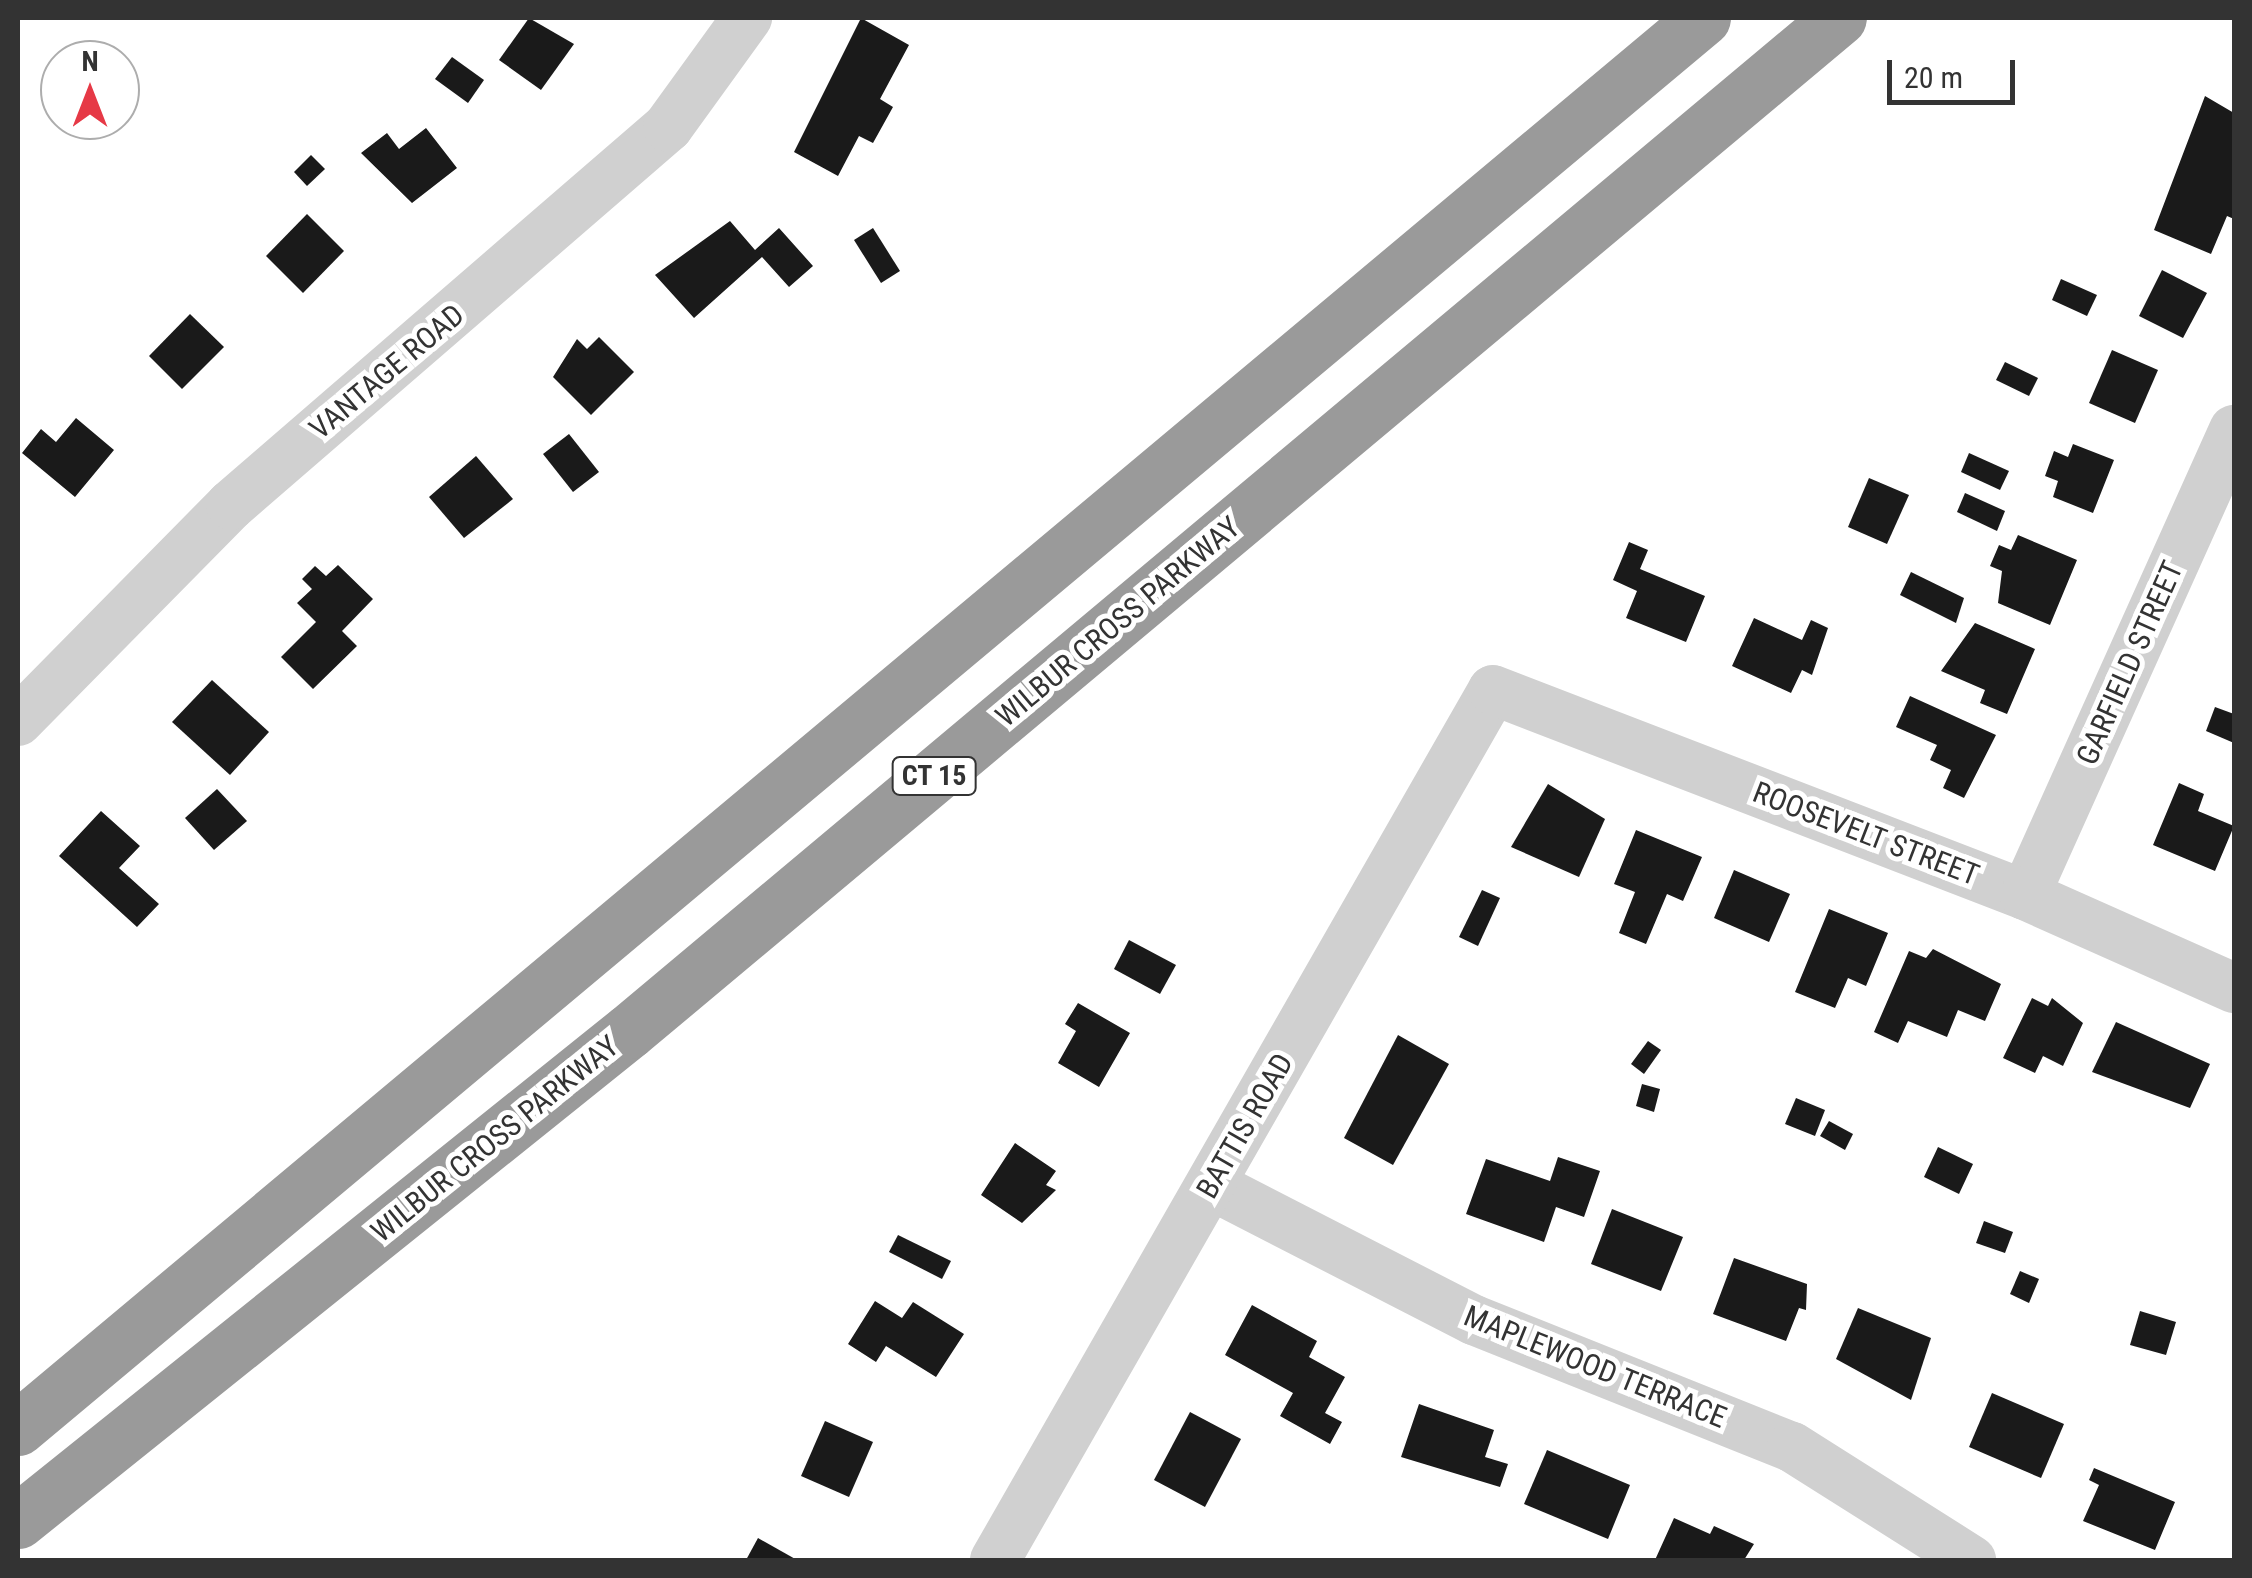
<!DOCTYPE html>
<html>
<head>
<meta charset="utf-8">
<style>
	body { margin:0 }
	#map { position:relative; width:2252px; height:1578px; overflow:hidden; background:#fff; font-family:"Roboto Condensed",sans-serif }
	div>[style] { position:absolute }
	.building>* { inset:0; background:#1a1a1a }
	.minor>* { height:50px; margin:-25px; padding:0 25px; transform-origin:25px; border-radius:25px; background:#d0d0d0 }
	.motorway>* { height:55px; margin:-27.5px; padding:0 27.5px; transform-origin:27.5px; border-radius:27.5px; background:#9a9a9a }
	span { translate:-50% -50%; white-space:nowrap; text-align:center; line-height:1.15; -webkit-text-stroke:10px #fff; paint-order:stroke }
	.shield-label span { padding:2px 8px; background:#fff; border:2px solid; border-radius:8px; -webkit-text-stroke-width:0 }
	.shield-label { font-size:28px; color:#333; font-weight:700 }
	.street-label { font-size:30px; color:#333 }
	.frame { position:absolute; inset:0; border:20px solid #333; pointer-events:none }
	.north { position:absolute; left:40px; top:40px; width:100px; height:100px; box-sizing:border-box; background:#fff; border:2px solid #adadad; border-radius:50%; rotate:0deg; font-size:28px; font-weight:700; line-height:40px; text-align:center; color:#333 }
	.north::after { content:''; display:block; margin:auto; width:35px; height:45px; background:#e63946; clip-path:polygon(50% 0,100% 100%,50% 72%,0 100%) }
	.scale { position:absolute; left:1887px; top:60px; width:128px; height:45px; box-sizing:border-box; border:5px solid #333; border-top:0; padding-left:12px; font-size:30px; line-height:35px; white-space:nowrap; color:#333; -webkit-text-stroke:8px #fff; paint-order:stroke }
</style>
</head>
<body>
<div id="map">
	<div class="building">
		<i style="clip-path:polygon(529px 18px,574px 44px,541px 90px,499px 60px)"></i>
		<i style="clip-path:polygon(861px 18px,909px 45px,880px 99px,893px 107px,873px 143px,859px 136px,838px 176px,794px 152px)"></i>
		<i style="clip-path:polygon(452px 57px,484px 80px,468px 103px,435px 79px)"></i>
		<i style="clip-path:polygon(2205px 96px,2234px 113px,2234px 219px,2227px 216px,2211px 254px,2154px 230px)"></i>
		<i style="clip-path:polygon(426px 128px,457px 168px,412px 203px,361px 153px,387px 133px,399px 149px)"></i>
		<i style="clip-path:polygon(311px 155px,325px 169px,307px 186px,294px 172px)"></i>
		<i style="clip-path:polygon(307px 214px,344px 251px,303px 293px,266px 256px)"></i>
		<i style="clip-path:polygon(730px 221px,755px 250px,779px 228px,813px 266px,789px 287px,762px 257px,694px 318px,655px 275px)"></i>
		<i style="clip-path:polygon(873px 228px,900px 271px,881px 283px,854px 240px)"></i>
		<i style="clip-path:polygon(2162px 270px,2207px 293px,2183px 338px,2139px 316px)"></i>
		<i style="clip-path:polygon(2061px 279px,2097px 295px,2087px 316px,2052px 300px)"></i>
		<i style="clip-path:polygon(190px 314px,224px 347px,182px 389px,149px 356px)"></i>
		<i style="clip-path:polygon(599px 337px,634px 372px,591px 415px,553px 377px,577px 339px,587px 349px)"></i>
		<i style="clip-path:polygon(2112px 350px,2158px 370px,2135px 423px,2089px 403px)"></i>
		<i style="clip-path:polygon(2005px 362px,2038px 378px,2029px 396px,1996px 380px)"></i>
		<i style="clip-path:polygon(76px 418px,114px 450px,75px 497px,22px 453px,41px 429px,56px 442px)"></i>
		<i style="clip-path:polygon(569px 434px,599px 472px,573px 492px,543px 454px)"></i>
		<i style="clip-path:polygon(2073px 444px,2114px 460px,2093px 513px,2053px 497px,2058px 481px,2045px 476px,2054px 451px,2068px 457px)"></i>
		<i style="clip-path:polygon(1969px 453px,2009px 471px,2000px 490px,1961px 472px)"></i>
		<i style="clip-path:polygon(476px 456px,513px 499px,464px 538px,429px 497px)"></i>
		<i style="clip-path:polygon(1869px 478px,1909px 495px,1887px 544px,1848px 527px)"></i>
		<i style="clip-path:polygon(1965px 493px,2005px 511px,1997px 531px,1957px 512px)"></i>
		<i style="clip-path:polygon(2018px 535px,2077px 560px,2050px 625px,1998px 603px,2002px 571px,1990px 566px,1999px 545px,2011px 550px)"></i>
		<i style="clip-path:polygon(1629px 542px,1648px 550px,1640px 569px,1705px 596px,1686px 642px,1626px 618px,1637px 591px,1613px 580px)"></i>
		<i style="clip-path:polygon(338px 565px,373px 599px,342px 631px,357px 646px,313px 689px,281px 657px,316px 622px,297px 603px,312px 589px,302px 579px,315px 566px,326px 576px)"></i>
		<i style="clip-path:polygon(1911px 572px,1964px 598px,1956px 623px,1900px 595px)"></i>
		<i style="clip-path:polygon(1754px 618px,1802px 640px,1811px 620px,1828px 628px,1812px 675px,1802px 670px,1791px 693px,1732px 666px)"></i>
		<i style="clip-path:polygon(1975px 623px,2035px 649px,2007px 714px,1980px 703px,1985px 690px,1941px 671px)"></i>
		<i style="clip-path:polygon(212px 680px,269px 732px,230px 775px,172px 722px)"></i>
		<i style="clip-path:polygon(1910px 696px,1996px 735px,1964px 798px,1943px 788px,1951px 770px,1930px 760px,1937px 745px,1896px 727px)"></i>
		<i style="clip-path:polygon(2215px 707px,2234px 714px,2234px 743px,2206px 731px)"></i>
		<i style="clip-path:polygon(2179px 783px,2204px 794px,2198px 811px,2234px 826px,2215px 871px,2153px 845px)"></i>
		<i style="clip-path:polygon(1548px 784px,1605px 819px,1579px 877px,1511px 847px)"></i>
		<i style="clip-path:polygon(217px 789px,247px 821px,214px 850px,185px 818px)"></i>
		<i style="clip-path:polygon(101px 811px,140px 846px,119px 868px,159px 904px,137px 927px,59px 856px)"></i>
		<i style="clip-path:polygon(1636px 830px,1702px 857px,1683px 901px,1667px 894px,1646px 944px,1619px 933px,1635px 892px,1614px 884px)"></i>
		<i style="clip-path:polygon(1734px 870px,1790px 894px,1769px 942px,1714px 918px)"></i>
		<i style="clip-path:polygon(1482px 890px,1500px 898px,1478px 946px,1459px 937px)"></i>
		<i style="clip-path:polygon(1829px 909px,1888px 933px,1866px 986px,1848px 978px,1835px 1008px,1795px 992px)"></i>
		<i style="clip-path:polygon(1129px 940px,1176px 965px,1160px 994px,1114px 969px)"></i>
		<i style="clip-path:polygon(1933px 949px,2001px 984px,1985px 1021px,1958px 1010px,1947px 1037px,1908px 1021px,1898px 1043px,1874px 1032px,1909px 951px,1926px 958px)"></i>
		<i style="clip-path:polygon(2032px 998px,2048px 1006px,2052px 998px,2083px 1023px,2063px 1066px,2043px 1056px,2035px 1073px,2003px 1058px)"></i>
		<i style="clip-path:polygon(1078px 1003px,1130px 1033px,1099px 1087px,1058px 1063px,1076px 1031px,1065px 1024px)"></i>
		<i style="clip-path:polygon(2116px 1022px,2210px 1064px,2190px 1108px,2092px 1072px)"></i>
		<i style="clip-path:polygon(1398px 1035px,1449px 1064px,1393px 1165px,1344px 1138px)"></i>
		<i style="clip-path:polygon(1648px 1041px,1661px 1050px,1644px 1074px,1631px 1064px)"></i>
		<i style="clip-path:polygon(1642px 1084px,1660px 1089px,1654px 1112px,1636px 1106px)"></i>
		<i style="clip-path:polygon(1796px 1098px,1825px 1110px,1815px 1136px,1785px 1124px)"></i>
		<i style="clip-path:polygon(1829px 1121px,1853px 1134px,1845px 1150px,1820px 1136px)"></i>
		<i style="clip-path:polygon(1015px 1143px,1056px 1171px,1046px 1185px,1056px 1190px,1022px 1223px,981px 1195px)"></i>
		<i style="clip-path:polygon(1938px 1147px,1973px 1164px,1959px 1194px,1924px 1177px)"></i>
		<i style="clip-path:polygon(1558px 1157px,1600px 1171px,1584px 1217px,1556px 1207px,1544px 1242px,1466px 1214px,1486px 1159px,1550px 1181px)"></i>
		<i style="clip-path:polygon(1612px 1209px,1683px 1237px,1661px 1291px,1591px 1264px)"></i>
		<i style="clip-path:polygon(1984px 1221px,2013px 1232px,2005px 1253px,1976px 1243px)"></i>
		<i style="clip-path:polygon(898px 1235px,951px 1261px,942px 1279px,889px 1252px)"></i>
		<i style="clip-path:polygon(1734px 1258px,1807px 1284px,1806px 1310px,1799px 1308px,1786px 1341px,1713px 1314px)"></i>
		<i style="clip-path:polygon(2020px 1271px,2039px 1279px,2029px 1303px,2010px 1294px)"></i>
		<i style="clip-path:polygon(875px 1301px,902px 1318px,913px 1302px,964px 1334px,936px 1377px,886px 1346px,876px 1362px,848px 1344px)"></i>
		<i style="clip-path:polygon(1252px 1305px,1317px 1341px,1309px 1357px,1345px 1377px,1325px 1413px,1342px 1422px,1330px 1444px,1280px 1416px,1293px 1393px,1225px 1355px)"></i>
		<i style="clip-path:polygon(1858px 1308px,1931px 1338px,1911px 1400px,1836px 1359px)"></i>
		<i style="clip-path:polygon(2140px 1311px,2176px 1322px,2166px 1355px,2130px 1345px)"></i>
		<i style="clip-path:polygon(1992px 1393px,2064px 1424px,2041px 1478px,1969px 1447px)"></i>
		<i style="clip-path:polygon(1419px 1404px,1494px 1430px,1485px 1457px,1508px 1464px,1500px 1487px,1401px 1457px)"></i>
		<i style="clip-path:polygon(1190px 1412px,1241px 1439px,1205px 1507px,1154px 1480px)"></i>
		<i style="clip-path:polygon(825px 1421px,873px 1442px,849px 1497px,801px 1476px)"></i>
		<i style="clip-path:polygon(1547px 1450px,1630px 1485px,1608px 1539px,1524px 1504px)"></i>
		<i style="clip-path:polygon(2094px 1468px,2175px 1502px,2155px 1550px,2083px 1521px,2099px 1485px,2089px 1480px)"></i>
		<i style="clip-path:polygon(1674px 1518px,1710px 1534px,1714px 1526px,1754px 1544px,1744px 1560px,1655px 1560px)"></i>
		<i style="clip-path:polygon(758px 1538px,797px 1560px,746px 1560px)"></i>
	</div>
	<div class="minor">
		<i style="left:18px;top:721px;width:303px;rotate:-45.4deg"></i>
		<i style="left:231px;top:505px;width:578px;rotate:-40.86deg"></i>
		<i style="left:668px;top:127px;width:135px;rotate:-54.1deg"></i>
		<i style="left:2025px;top:895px;width:510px;rotate:-65.8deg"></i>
		<i style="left:1211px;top:1185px;width:296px;rotate:27.2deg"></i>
		<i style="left:1474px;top:1320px;width:342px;rotate:21.8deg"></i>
		<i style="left:1792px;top:1447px;width:212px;rotate:32.3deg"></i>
		<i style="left:995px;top:1560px;width:1002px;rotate:-60.21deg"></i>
		<i style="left:1493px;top:690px;width:570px;rotate:21.07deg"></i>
		<i style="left:2025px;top:895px;width:229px;rotate:24deg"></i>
	</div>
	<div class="motorway">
		<i style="left:18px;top:1428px;width:2197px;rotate:-39.92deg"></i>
		<i style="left:18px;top:1521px;width:783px;rotate:-38.73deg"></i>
		<i style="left:629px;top:1031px;width:1578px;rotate:-39.94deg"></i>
	</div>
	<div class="shield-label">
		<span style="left:934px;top:776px">CT 15</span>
	</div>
	<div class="street-label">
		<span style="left:387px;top:372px;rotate:-40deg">VANTAGE ROAD</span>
		<span style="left:1118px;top:622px;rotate:-40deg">WILBUR CROSS PARKWAY</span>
		<span style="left:2130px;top:663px;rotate:-66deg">GARFIELD STREET</span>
		<span style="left:1866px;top:834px;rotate:21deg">ROOSEVELT STREET</span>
		<span style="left:1245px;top:1126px;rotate:-60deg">BATTIS ROAD</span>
		<span style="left:495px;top:1139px;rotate:-39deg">WILBUR CROSS PARKWAY</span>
		<span style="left:1595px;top:1367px;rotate:22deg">MAPLEWOOD TERRACE</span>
	</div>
	<div class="frame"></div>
	<div class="north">N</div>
	<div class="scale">20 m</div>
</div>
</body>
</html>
